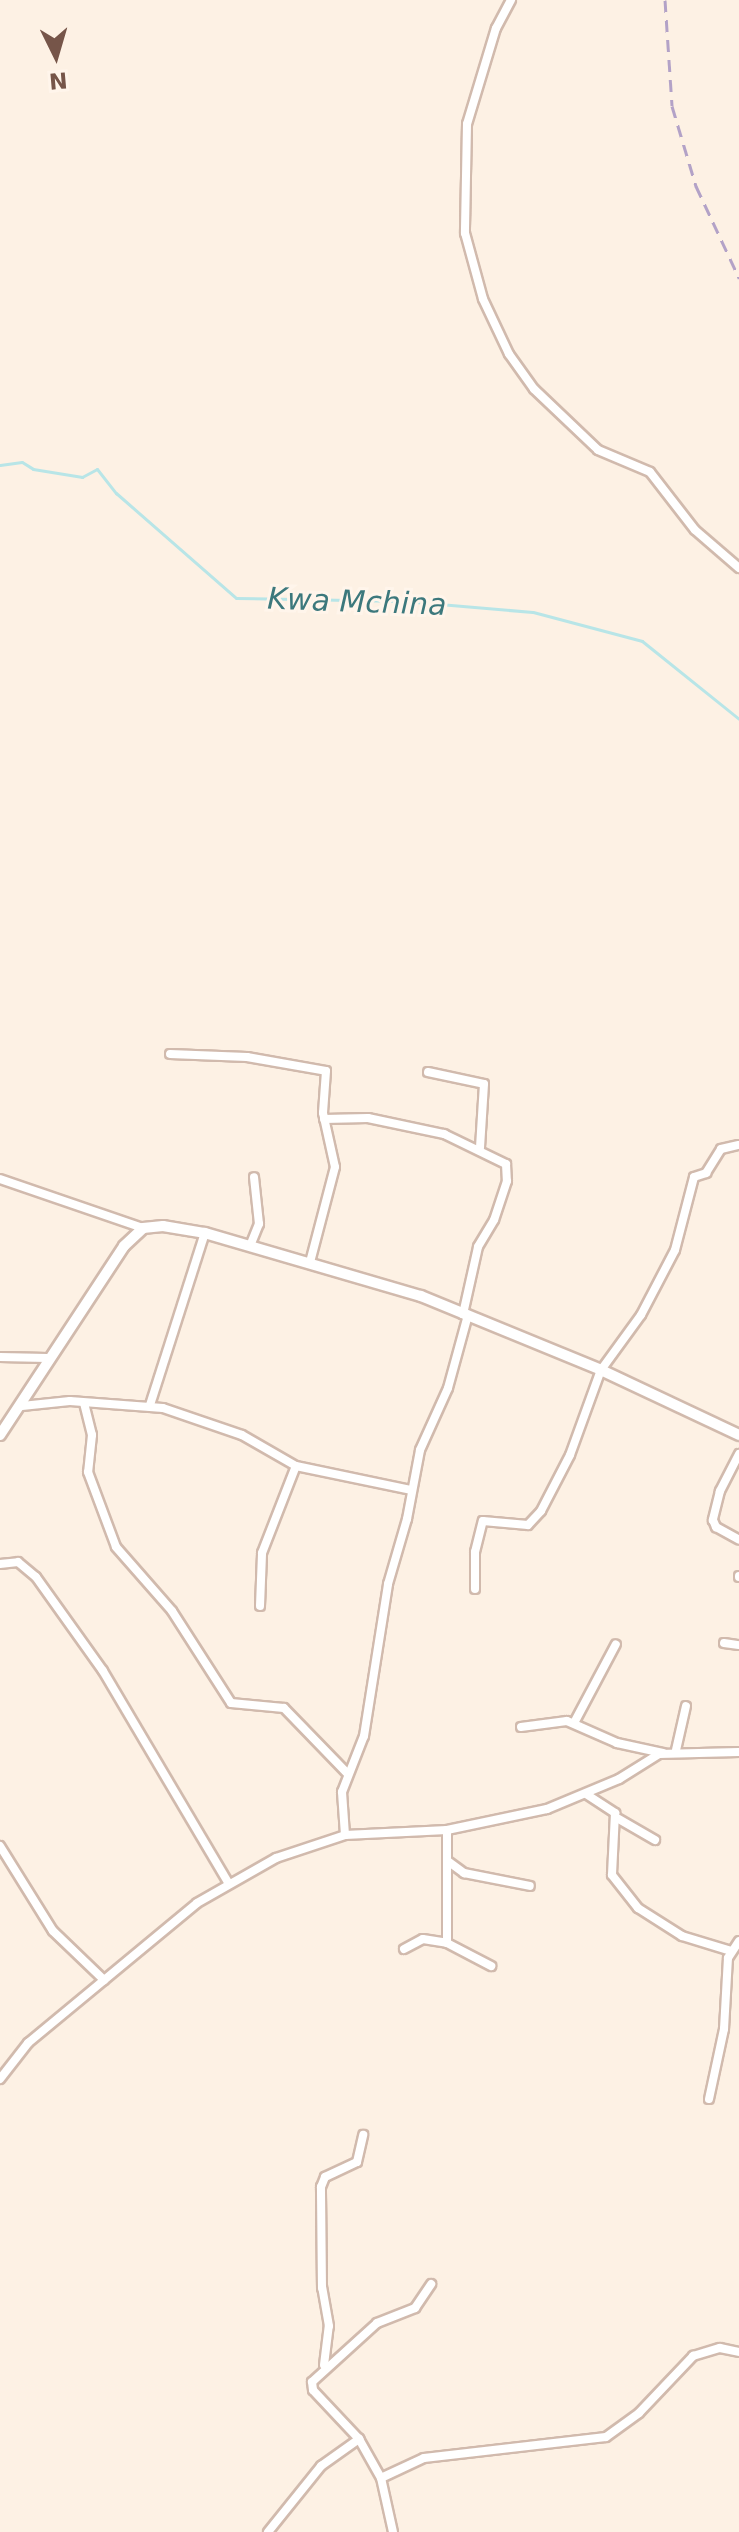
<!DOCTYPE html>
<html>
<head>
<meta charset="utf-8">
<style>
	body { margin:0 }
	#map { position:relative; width:739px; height:2532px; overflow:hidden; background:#fdf1e4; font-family:"DejaVu Sans",sans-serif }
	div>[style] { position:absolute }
	.stream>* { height:3px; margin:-1.5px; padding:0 1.5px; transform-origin:1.5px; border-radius:1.5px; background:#b8e5e7 }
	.roads { filter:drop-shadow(2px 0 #d1baad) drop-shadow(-2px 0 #d1baad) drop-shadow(0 2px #d1baad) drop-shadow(0 -2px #d1baad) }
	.minor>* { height:8px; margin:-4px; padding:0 4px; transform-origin:4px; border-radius:4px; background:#fff }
	.tertiary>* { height:10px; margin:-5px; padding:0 5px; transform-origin:5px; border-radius:5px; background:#fff }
	.rail>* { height:3px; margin-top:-1.5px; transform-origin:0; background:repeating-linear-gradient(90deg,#b3a2c7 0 12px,transparent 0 20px) }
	span { translate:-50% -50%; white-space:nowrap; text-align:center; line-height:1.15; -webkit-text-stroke:6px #fff5eb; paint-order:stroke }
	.water-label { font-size:30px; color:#3c787c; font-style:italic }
	.north { position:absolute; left:16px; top:16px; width:80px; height:80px; -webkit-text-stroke:6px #fff5eb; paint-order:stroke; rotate:175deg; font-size:22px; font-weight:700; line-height:32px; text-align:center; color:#765549 }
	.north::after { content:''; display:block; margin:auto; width:28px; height:36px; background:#765549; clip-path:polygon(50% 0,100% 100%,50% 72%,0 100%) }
</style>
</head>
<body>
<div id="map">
	<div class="stream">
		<i style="left:0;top:465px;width:22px;rotate:-8deg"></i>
		<i style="left:22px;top:462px;width:13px;rotate:32deg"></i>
		<i style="left:33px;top:469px;width:50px;rotate:9.3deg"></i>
		<i style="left:82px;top:477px;width:17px;rotate:-28deg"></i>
		<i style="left:97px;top:469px;width:31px;rotate:52deg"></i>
		<i style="left:116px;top:493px;width:159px;rotate:41.2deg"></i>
		<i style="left:236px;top:598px;width:168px;rotate:1deg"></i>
		<i style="left:404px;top:601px;width:129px;rotate:4.9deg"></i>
		<i style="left:533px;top:612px;width:113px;rotate:14.9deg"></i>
		<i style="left:642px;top:641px;width:124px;rotate:38.8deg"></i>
	</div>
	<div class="roads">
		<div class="minor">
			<i style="left:511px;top:0;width:32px;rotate:118deg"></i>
			<i style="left:496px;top:28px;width:100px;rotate:106.8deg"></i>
			<i style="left:467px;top:124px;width:109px;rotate:91.1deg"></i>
			<i style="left:465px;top:233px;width:68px;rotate:74.7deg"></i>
			<i style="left:483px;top:299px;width:61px;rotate:64.7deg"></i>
			<i style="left:509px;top:354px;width:43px;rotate:54.5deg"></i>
			<i style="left:534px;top:389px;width:88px;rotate:43.6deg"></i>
			<i style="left:598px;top:450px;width:56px;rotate:22.9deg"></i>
			<i style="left:650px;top:472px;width:73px;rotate:52.2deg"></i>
			<i style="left:695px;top:530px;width:58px;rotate:40.8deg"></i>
			<i style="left:170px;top:1054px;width:77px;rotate:2.2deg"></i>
			<i style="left:247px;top:1057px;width:80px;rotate:10deg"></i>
			<i style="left:326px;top:1071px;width:42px;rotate:94.1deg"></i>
			<i style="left:323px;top:1113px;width:55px;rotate:77.5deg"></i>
			<i style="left:335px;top:1167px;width:98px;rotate:104.7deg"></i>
			<i style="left:428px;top:1072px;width:57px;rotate:12.1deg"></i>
			<i style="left:484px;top:1084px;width:64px;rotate:93.6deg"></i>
			<i style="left:324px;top:1119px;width:44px;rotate:-1.3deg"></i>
			<i style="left:368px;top:1118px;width:78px;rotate:11.9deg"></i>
			<i style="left:444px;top:1134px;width:69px;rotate:25.8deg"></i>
			<i style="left:506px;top:1164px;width:17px;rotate:87deg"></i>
			<i style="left:507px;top:1181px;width:41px;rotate:108.4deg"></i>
			<i style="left:494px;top:1220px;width:31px;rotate:121deg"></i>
			<i style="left:478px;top:1247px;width:69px;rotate:102.6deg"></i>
			<i style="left:0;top:1179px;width:151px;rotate:18.9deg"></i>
			<i style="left:250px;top:1246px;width:24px;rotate:-68deg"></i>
			<i style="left:259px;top:1224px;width:47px;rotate:-96.1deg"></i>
			<i style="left:0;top:1357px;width:47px;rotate:1.2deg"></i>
			<i style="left:84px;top:1403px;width:33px;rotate:76deg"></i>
			<i style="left:92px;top:1435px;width:37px;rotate:96deg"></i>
			<i style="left:88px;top:1472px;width:80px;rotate:69.5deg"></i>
			<i style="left:116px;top:1547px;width:85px;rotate:48.8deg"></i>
			<i style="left:172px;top:1611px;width:109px;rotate:57.3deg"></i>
			<i style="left:231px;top:1703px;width:53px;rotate:5.4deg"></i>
			<i style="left:284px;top:1708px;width:91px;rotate:45.9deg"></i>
			<i style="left:150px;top:1405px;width:181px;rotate:-72.3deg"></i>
			<i style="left:22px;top:1406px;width:48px;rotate:-5.9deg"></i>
			<i style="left:70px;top:1401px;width:93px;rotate:4.3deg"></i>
			<i style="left:163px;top:1408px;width:83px;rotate:18.9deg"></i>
			<i style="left:242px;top:1435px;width:62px;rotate:29.9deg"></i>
			<i style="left:296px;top:1466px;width:117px;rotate:11.8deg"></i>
			<i style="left:739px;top:1454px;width:42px;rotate:117.2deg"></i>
			<i style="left:720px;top:1491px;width:30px;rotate:104deg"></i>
			<i style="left:713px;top:1520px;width:8px;rotate:67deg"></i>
			<i style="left:716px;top:1527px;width:26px;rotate:29deg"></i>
			<i style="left:0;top:1564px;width:18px;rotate:-6deg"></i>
			<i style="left:18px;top:1562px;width:23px;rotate:40deg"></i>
			<i style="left:36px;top:1577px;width:115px;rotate:54.5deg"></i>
			<i style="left:103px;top:1671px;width:245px;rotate:59.4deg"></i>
			<i style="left:739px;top:1577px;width:1px;rotate:-90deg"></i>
			<i style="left:475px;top:1589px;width:37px;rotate:-90deg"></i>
			<i style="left:475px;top:1552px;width:32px;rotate:-76deg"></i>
			<i style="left:483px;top:1521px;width:45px;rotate:5.1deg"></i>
			<i style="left:528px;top:1525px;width:19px;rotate:-47deg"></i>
			<i style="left:541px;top:1511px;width:63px;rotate:-62.6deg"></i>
			<i style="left:570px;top:1455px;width:90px;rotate:-70deg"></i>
			<i style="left:601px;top:1370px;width:68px;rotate:-54deg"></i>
			<i style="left:641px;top:1315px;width:73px;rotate:-62.4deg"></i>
			<i style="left:675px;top:1250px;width:75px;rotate:-75.4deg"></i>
			<i style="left:694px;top:1177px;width:13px;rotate:-18deg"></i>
			<i style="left:706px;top:1173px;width:28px;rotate:-58deg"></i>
			<i style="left:721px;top:1149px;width:18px;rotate:-13deg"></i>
			<i style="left:260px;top:1606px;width:53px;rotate:-87.8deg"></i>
			<i style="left:262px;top:1553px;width:93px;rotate:-68.7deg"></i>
			<i style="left:724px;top:1643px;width:15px;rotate:8deg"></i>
			<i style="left:574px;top:1723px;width:89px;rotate:-62deg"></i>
			<i style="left:521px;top:1727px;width:46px;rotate:-7.4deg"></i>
			<i style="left:567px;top:1721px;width:55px;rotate:23.7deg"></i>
			<i style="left:617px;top:1743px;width:47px;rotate:12.3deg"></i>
			<i style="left:676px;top:1750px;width:45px;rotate:-77.2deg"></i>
			<i style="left:586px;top:1794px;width:35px;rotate:33deg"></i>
			<i style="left:615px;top:1813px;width:62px;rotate:92.8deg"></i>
			<i style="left:612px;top:1875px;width:42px;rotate:51.8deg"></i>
			<i style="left:638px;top:1908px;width:52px;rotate:32.5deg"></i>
			<i style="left:682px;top:1936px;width:51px;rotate:17deg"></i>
			<i style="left:617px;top:1818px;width:44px;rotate:30.1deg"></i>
			<i style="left:447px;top:1830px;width:113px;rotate:90deg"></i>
			<i style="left:447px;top:1943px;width:50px;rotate:27.6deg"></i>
			<i style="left:345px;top:1835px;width:43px;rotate:-94deg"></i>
			<i style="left:342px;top:1792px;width:60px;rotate:-68.6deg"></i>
			<i style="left:364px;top:1736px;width:154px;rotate:-81deg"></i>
			<i style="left:388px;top:1584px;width:68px;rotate:-73.7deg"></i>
			<i style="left:407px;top:1519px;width:70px;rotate:-79.3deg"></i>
			<i style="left:420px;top:1450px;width:68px;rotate:-65.7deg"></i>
			<i style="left:448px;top:1388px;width:76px;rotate:-74.7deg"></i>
			<i style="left:0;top:1846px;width:100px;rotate:58.1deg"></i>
			<i style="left:53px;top:1931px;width:71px;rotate:43.9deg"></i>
			<i style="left:449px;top:1862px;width:19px;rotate:36deg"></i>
			<i style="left:464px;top:1873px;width:67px;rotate:11.1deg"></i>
			<i style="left:404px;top:1949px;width:21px;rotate:-28deg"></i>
			<i style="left:423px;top:1939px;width:24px;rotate:9deg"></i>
			<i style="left:0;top:2079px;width:46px;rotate:-52.1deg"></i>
			<i style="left:28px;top:2043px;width:219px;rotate:-39.6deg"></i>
			<i style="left:197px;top:1903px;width:91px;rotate:-29.7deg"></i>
			<i style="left:276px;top:1858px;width:73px;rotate:-18.4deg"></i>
			<i style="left:345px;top:1835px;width:102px;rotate:-2.8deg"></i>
			<i style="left:447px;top:1830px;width:102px;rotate:-11.9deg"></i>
			<i style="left:547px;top:1809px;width:78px;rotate:-22.6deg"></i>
			<i style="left:619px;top:1779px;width:47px;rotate:-32deg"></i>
			<i style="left:659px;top:1754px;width:80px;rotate:-1.4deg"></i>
			<i style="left:709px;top:2099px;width:72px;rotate:-77.9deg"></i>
			<i style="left:724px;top:2029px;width:71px;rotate:-86.8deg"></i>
			<i style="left:728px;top:1958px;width:20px;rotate:-57deg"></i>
			<i style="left:324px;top:2365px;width:39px;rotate:-83deg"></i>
			<i style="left:329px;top:2326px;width:39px;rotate:-100deg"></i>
			<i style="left:322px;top:2288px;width:101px;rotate:-90.6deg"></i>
			<i style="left:321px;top:2187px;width:11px;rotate:-68deg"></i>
			<i style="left:325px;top:2177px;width:35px;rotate:-25deg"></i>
			<i style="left:357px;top:2162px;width:28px;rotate:-77deg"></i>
			<i style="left:381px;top:2478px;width:47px;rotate:-24.9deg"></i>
			<i style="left:424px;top:2458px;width:183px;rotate:-6.6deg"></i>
			<i style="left:606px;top:2437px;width:41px;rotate:-36deg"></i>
			<i style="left:639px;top:2413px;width:79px;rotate:-46.5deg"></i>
			<i style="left:693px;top:2356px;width:28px;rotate:-17deg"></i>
			<i style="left:720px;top:2348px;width:19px;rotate:12deg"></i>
			<i style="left:268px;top:2532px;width:85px;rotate:-51.2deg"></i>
			<i style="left:321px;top:2466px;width:47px;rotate:-35.4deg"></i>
			<i style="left:393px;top:2532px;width:55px;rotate:-102.5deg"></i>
			<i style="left:381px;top:2478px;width:45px;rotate:-119.4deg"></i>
			<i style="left:359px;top:2439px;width:67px;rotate:-133.2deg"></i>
			<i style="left:313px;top:2390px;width:8px;rotate:-97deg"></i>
			<i style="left:312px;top:2382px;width:88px;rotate:-42.2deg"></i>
			<i style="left:377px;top:2323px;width:41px;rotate:-21.5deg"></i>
			<i style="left:415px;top:2308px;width:29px;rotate:-56deg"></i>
		</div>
		<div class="tertiary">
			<i style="left:0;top:1435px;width:226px;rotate:-56.7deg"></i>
			<i style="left:124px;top:1246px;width:26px;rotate:-43deg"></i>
			<i style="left:143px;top:1228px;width:20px;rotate:-6deg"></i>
			<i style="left:163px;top:1226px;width:43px;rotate:9.5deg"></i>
			<i style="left:205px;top:1233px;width:225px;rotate:16.3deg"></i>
			<i style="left:421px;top:1296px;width:195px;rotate:22.3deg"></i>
			<i style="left:601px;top:1370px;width:153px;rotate:25.2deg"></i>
		</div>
	</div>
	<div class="rail">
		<i style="left:665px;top:0;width:106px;rotate:86.2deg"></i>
		<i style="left:672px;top:106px;width:84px;rotate:73.3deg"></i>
		<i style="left:696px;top:186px;width:102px;rotate:64.9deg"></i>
	</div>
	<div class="water-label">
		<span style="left:357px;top:602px;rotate:2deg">Kwa Mchina</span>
	</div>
	<div class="north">N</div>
</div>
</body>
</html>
